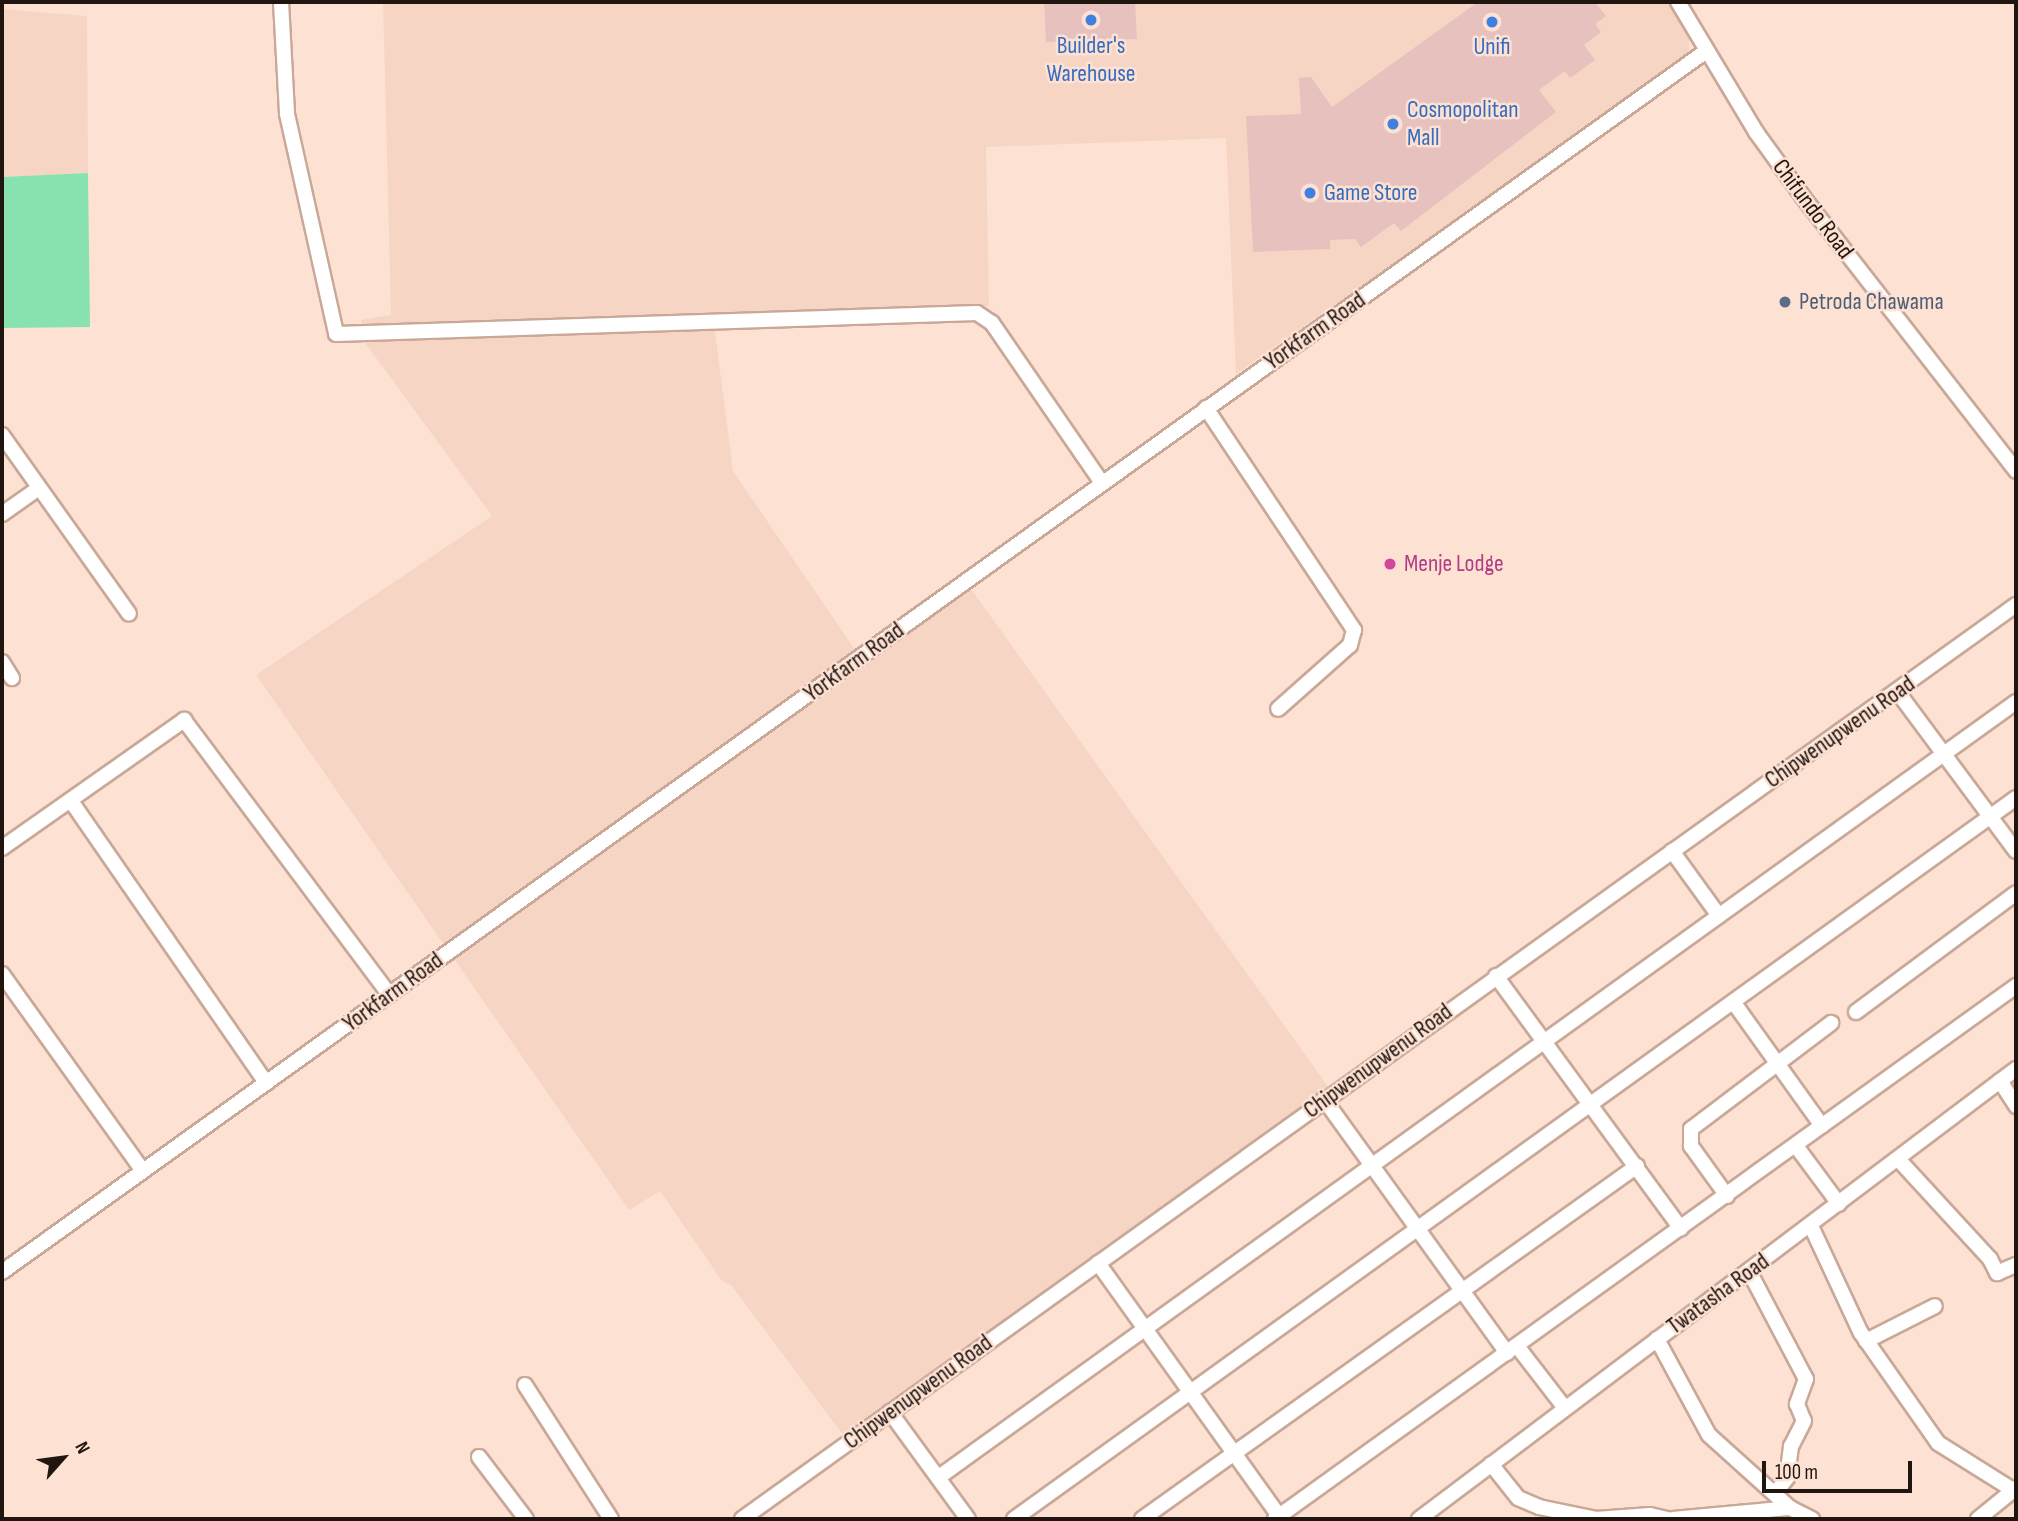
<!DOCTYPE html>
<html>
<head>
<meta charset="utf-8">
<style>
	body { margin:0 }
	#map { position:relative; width:2018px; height:1521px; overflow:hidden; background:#fde2d4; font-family:"Sofia Sans Condensed",sans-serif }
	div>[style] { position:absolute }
	.built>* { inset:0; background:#f7d5c5 }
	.green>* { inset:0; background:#87e2af }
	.building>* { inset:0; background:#e7c1be }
	.roads { filter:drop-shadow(2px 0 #c9a898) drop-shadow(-2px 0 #c9a898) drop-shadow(0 2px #c9a898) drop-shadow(0 -2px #c9a898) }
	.minor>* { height:14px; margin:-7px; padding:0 7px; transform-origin:7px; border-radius:7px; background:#fff }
	.dots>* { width:19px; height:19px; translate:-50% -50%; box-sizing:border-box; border:4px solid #fde2d4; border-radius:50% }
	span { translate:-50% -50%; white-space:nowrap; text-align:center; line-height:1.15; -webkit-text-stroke:5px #fde2d4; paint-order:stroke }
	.shop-label { font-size:24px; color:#366cbe }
	.left { translate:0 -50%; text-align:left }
	.street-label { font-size:24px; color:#211510 }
	.service-label { font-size:24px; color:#4e5e75 }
	.hotel-label { font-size:24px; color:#b23c85 }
	.frame { position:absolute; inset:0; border:4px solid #211510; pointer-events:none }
	.north { position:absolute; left:28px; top:1423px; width:70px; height:70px; -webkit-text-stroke:5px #fde2d4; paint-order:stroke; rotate:62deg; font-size:19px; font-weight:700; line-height:28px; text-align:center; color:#211510 }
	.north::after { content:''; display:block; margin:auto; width:24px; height:32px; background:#211510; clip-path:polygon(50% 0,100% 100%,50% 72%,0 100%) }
	.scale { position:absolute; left:1762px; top:1461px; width:150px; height:32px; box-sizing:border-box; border:4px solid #211510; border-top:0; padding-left:9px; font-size:21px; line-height:24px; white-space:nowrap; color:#211510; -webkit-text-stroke:5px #fde2d4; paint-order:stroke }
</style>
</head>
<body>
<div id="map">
	<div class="built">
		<i style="clip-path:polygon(383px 2px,1671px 2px,1689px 32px,1689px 56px,1236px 374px,1226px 138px,986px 147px,989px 306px,713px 316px,733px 471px,860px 657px,966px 582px,1329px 1088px,843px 1435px,731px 1285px,722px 1281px,660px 1191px,629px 1210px,256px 675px,492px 516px,363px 340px,361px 320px,391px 315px)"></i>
		<i style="clip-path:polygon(2px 9px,87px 16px,88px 173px,2px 177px)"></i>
	</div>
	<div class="green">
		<i style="clip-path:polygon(88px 173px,90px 327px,2px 328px,2px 177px)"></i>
	</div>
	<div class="building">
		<i style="clip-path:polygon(1044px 2px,1135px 2px,1137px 39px,1046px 42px)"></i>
		<i style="clip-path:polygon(1478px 2px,1595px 2px,1606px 16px,1595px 24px,1601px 32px,1584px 45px,1595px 60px,1570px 78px,1565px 71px,1539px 90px,1556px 112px,1401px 231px,1394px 223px,1361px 247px,1355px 239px,1330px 240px,1330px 249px,1253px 252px,1246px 116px,1301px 114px,1299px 78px,1311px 77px,1332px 107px)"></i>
	</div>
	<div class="roads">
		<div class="minor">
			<i style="left:281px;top:2px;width:112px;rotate:86.9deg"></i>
			<i style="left:287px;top:114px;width:225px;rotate:77.4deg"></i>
			<i style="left:336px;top:334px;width:641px;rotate:-1.88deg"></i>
			<i style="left:977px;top:313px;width:18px;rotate:34deg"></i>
			<i style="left:992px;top:323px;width:194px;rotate:55.5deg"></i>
			<i style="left:1678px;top:2px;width:152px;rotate:59deg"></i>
			<i style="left:1756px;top:132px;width:80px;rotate:54.1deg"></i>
			<i style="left:1803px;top:197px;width:347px;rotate:52.1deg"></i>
			<i style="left:1206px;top:408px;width:267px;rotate:56.3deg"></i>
			<i style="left:1354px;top:630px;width:16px;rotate:105deg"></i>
			<i style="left:1350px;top:645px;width:96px;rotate:138.4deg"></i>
			<i style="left:2px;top:435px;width:219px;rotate:54.6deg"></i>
			<i style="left:2px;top:514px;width:45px;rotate:-35.1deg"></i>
			<i style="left:2px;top:662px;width:19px;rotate:58deg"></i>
			<i style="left:1897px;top:691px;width:199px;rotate:53.4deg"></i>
			<i style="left:71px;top:801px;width:343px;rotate:55.3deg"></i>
			<i style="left:2px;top:848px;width:223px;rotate:-35.1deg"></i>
			<i style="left:184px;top:720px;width:342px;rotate:53.2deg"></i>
			<i style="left:1672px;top:851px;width:80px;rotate:54.1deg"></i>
			<i style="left:2px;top:974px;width:242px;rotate:54.4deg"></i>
			<i style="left:1496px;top:976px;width:313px;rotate:53.8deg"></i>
			<i style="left:1734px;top:1003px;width:151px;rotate:54.4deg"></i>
			<i style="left:1856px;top:1012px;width:199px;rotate:-36.6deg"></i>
			<i style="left:2000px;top:1081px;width:30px;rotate:57deg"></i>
			<i style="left:1324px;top:1099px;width:313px;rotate:54.2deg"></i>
			<i style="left:1796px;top:1146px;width:72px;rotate:53.4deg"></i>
			<i style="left:1898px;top:1159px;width:136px;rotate:47.4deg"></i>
			<i style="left:1990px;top:1259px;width:16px;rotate:63deg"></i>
			<i style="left:1997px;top:1273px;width:21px;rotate:-23deg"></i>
			<i style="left:1727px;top:1196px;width:62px;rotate:-125.8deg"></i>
			<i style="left:1691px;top:1146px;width:17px;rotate:-90deg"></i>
			<i style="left:1691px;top:1129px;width:176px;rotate:-37.1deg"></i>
			<i style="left:1811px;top:1226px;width:118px;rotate:65deg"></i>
			<i style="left:1861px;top:1333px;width:134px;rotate:55deg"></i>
			<i style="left:1938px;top:1443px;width:92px;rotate:32.1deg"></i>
			<i style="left:1098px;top:1263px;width:311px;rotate:54.4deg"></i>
			<i style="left:1749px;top:1271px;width:122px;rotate:62.2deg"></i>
			<i style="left:1806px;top:1379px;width:27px;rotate:110deg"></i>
			<i style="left:1797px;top:1404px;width:18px;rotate:68deg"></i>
			<i style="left:1804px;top:1421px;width:28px;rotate:117deg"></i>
			<i style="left:1791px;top:1446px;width:32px;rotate:97deg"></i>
			<i style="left:1787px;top:1478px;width:18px;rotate:128deg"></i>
			<i style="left:2px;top:1272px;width:2096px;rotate:-35.62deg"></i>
			<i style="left:1657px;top:1339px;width:109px;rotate:61.6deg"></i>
			<i style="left:1709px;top:1435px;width:109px;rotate:42deg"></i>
			<i style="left:1790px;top:1508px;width:25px;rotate:27deg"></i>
			<i style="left:1866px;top:1341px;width:77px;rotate:-26.9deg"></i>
			<i style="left:1517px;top:1346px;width:78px;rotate:52.3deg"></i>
			<i style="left:525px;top:1385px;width:159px;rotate:57.3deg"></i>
			<i style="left:890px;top:1412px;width:132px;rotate:53.9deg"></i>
			<i style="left:479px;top:1457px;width:78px;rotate:52.8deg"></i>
			<i style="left:1491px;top:1464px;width:43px;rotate:51.5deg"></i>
			<i style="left:1518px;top:1498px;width:23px;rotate:23deg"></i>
			<i style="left:1539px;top:1507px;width:58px;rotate:11.9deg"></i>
			<i style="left:1596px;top:1519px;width:54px;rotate:-4.2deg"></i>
			<i style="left:1650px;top:1515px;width:18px;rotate:13deg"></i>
			<i style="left:939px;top:1477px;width:1327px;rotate:-35.74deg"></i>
			<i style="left:742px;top:1519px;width:1568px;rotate:-35.66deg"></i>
			<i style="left:1014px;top:1519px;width:1234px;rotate:-35.74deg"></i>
			<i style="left:1142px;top:1519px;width:608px;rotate:-35.49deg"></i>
			<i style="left:1275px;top:1519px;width:913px;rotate:-35.73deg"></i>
			<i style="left:1419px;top:1519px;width:748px;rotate:-37.01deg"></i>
			<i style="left:1673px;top:1519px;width:118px;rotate:-5.4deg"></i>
			<i style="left:1978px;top:1519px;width:49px;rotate:-39.2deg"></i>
		</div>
	</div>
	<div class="dots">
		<i style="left:1091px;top:20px;background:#3f7fe0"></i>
		<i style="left:1492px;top:22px;background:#3f7fe0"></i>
		<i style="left:1393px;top:124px;background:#3f7fe0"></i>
		<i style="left:1310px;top:193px;background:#3f7fe0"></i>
		<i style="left:1785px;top:302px;background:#5c6f8a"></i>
		<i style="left:1390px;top:564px;background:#d1479c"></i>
	</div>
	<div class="shop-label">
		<span style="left:1091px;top:60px">Builder's<br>Warehouse</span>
		<span style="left:1492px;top:47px">Unifi</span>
		<span class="left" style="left:1407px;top:124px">Cosmopolitan<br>Mall</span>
		<span class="left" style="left:1324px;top:193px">Game Store</span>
	</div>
	<div class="street-label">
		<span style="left:1813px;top:209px;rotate:53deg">Chifundo Road</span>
		<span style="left:1315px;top:331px;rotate:-35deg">Yorkfarm Road</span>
		<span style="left:854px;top:662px;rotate:-36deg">Yorkfarm Road</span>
		<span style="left:1840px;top:732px;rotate:-35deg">Chipwenupwenu Road</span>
		<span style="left:393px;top:992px;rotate:-36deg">Yorkfarm Road</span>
		<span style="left:1378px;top:1061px;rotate:-36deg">Chipwenupwenu Road</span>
		<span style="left:1718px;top:1294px;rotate:-36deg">Twatasha Road</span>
		<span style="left:918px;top:1392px;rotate:-36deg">Chipwenupwenu Road</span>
	</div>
	<div class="service-label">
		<span class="left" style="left:1799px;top:302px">Petroda Chawama</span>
	</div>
	<div class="hotel-label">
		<span class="left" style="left:1404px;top:564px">Menje Lodge</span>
	</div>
	<div class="frame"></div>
	<div class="north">N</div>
	<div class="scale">100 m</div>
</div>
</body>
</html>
